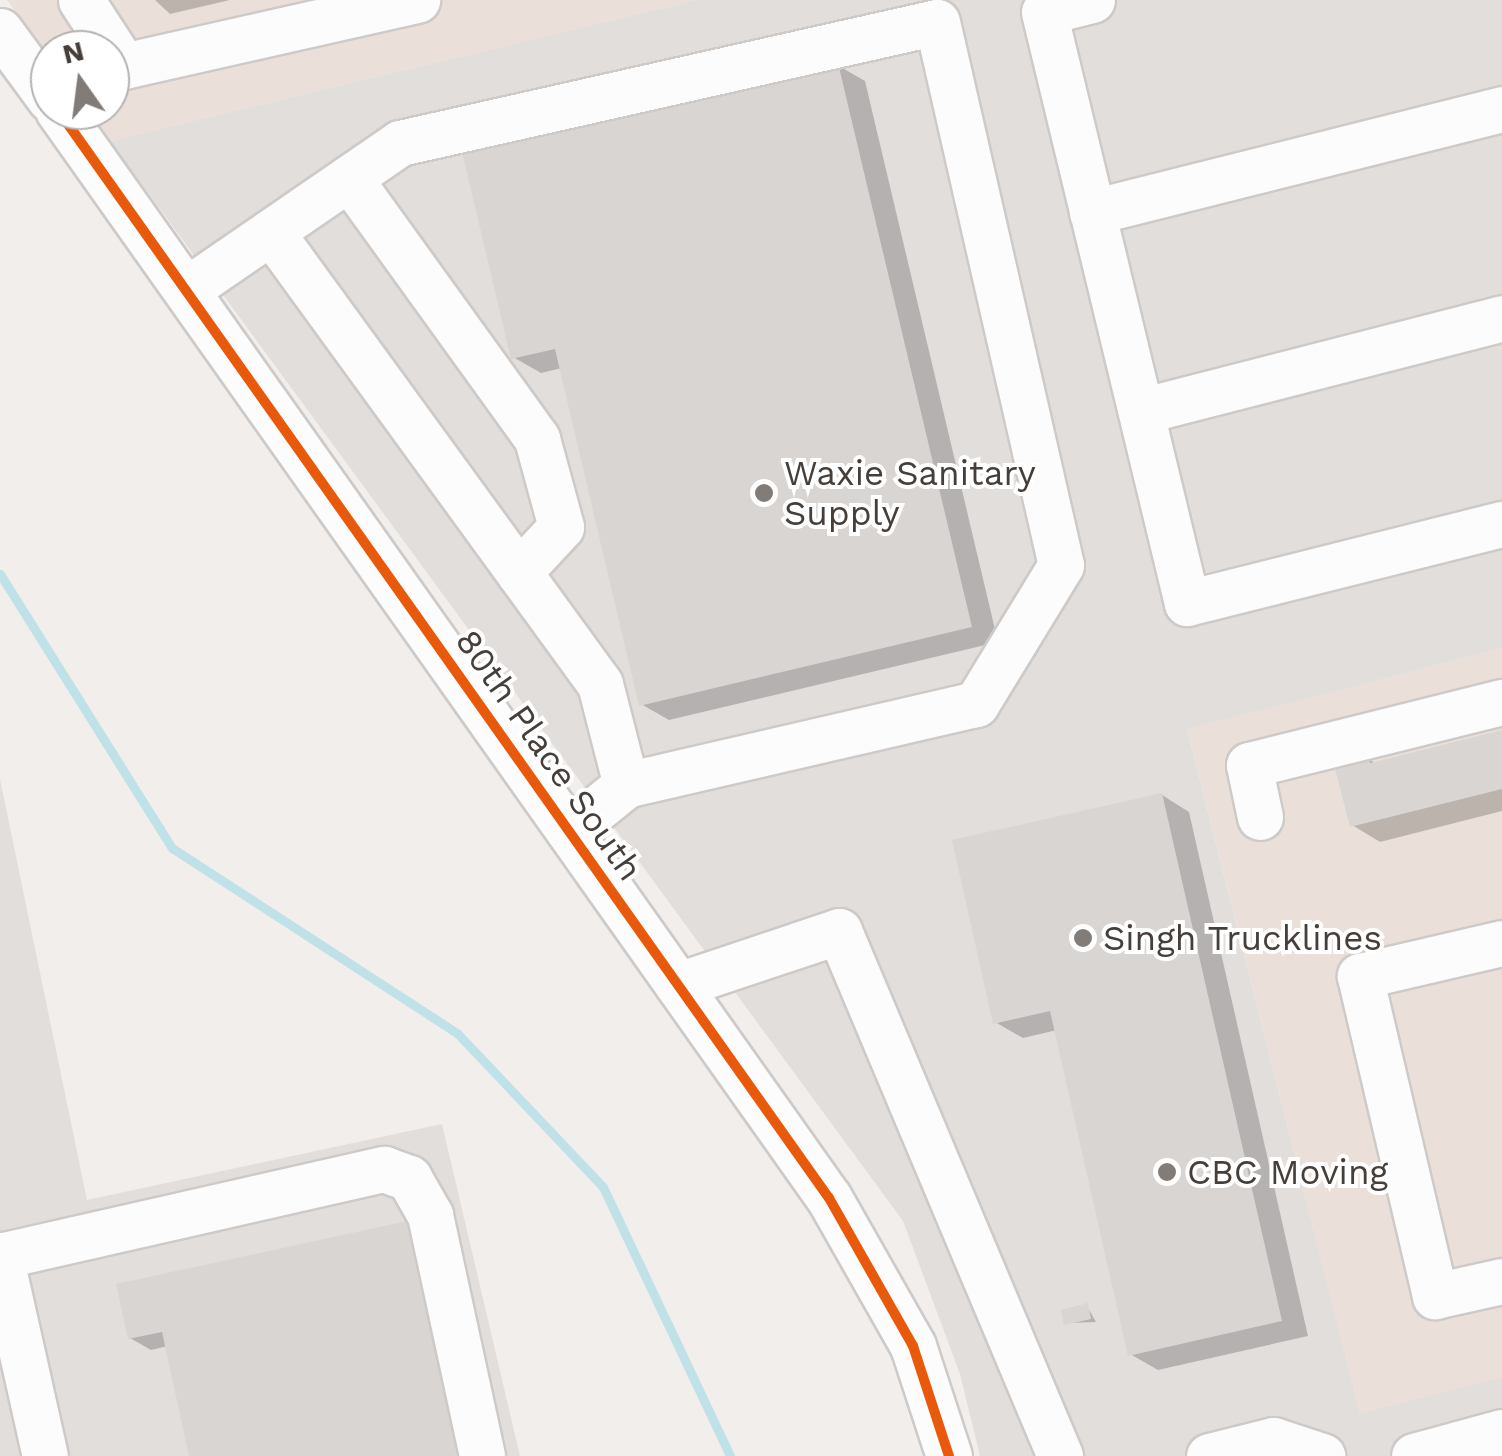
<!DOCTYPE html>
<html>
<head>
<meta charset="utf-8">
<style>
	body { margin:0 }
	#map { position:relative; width:1502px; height:1456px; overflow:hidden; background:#f1eeec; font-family:"Work Sans",sans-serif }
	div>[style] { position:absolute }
	.commercial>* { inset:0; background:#ebe0d9 }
	.industrial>* { inset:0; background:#e2dedc }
	.shadow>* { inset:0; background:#0003 }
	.stream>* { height:9px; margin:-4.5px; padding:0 4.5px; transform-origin:4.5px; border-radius:4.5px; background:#c1e1e9 }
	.building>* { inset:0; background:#d9d5d3 }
	.roads { filter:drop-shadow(2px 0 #cdcac8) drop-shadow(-2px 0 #cdcac8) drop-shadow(0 2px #cdcac8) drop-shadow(0 -2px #cdcac8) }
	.minor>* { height:45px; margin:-22.5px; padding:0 22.5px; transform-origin:22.5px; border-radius:22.5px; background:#fdfcfc }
	.cycleway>* { height:10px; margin:-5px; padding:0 5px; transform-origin:5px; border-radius:5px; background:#e8590c }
	.dots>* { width:28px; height:28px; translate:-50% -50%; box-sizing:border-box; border:5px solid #fff; border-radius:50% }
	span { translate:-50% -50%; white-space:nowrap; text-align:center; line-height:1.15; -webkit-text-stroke:8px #fff; paint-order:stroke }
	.poi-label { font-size:35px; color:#463e39 }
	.left { translate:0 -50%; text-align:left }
	.street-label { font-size:35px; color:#463e39 }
	.north { position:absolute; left:30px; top:30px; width:100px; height:100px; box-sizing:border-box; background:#fff; border:2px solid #b5b2b0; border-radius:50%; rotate:346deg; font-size:28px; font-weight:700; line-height:40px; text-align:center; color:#463e39 }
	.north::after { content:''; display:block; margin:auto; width:35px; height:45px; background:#827c78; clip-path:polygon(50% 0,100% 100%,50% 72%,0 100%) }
</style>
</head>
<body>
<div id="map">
	<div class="commercial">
		<i style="clip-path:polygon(7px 0,696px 0,110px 141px,87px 110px,110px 110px,110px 50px,50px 50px,50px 59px)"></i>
		<i style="clip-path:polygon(1502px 648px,1502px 1377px,1360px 1413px,1187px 728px)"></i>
	</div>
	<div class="industrial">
		<i style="clip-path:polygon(696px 0,1502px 0,1502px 648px,1187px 729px,1360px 1413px,1502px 1377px,1502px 1456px,980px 1456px,960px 1374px,903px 1221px,110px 141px)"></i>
		<i style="clip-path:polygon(0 779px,87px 1200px,442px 1124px,520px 1456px,0 1456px)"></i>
	</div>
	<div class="shadow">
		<i style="clip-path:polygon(155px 0,230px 0,170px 14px)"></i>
		<i style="clip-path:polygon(837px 65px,865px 81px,998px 642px,669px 720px,641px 704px,562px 368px,541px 373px,513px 357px)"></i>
		<i style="clip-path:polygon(1502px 733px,1502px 811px,1380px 842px,1352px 825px,1368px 759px,1377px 764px)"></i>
		<i style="clip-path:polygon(1162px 795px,1189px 812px,1308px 1336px,1158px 1370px,1130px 1354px,1057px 1030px,1023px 1038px,995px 1022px)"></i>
		<i style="clip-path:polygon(421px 1221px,192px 1456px,168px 1346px,151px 1350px,130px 1338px)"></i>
		<i style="clip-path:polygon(1087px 1306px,1096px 1322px,1066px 1323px)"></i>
	</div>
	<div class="stream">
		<i style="left:0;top:574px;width:324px;rotate:57.9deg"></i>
		<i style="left:172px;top:848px;width:340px;rotate:33deg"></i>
		<i style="left:457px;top:1033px;width:212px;rotate:46.5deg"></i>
		<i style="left:603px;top:1187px;width:297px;rotate:64.7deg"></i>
	</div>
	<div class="building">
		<i style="clip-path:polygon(838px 63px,972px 627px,639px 706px,555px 349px,511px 359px,462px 152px)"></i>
		<i style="clip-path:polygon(1502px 730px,1502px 789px,1350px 827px,1334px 765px,1368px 756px,1370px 763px)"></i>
		<i style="clip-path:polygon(1162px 793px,1282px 1321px,1128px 1356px,1050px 1011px,993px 1024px,952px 840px)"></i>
		<i style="clip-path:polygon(421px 1218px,473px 1456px,189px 1456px,162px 1332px,128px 1339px,116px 1284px)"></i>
		<i style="clip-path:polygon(1088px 1303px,1091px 1319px,1064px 1325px,1061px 1310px)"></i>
	</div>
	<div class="roads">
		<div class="minor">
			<i style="left:81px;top:0;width:79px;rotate:56.9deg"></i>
			<i style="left:1092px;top:0;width:49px;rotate:166deg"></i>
			<i style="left:1044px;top:12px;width:608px;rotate:76.4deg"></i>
			<i style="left:1187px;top:603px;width:325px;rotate:-14.1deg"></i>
			<i style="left:0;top:31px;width:84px;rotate:53.7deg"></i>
			<i style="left:110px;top:69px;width:315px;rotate:-12.7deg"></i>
			<i style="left:58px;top:110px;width:1333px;rotate:54.68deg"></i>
			<i style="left:829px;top:1198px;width:170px;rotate:60.4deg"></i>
			<i style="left:913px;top:1346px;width:116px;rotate:71.9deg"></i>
			<i style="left:349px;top:178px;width:322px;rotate:54.2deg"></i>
			<i style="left:537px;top:439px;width:91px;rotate:74.7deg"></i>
			<i style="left:561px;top:527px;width:62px;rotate:133deg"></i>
			<i style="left:1092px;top:212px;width:423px;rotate:-14.1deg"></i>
			<i style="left:271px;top:232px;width:559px;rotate:53.95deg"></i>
			<i style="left:600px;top:684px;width:104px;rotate:75.6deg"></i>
			<i style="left:186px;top:290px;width:260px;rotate:-34.5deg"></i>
			<i style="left:400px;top:143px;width:550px;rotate:-12.7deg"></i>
			<i style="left:937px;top:22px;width:557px;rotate:77.14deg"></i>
			<i style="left:1061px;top:565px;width:163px;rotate:121.4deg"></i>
			<i style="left:976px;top:704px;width:359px;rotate:167deg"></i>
			<i style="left:626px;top:785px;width:73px;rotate:141.1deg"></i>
			<i style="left:1141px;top:411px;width:373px;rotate:-14.4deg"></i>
			<i style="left:1260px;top:817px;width:53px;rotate:-101.9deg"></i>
			<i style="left:1249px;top:765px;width:261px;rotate:-14deg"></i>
			<i style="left:1502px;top:943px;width:146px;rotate:166.9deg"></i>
			<i style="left:1360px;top:976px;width:329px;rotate:76.8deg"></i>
			<i style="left:1435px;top:1296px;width:69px;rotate:-12.6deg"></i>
			<i style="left:678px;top:985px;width:170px;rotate:-18.5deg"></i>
			<i style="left:839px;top:931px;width:570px;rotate:67.17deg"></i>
			<i style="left:0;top:1255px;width:206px;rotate:77.4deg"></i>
			<i style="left:0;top:1256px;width:394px;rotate:-12.8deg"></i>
			<i style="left:384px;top:1169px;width:27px;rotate:20deg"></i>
			<i style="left:409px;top:1178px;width:43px;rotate:60.4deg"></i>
			<i style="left:430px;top:1215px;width:247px;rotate:77.8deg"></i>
			<i style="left:1209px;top:1456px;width:66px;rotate:-14deg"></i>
			<i style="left:1273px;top:1440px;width:52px;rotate:18.1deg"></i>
			<i style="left:1414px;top:1456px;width:91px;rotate:-15.3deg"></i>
		</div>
	</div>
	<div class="cycleway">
		<i style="left:58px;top:110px;width:1333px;rotate:54.68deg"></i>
		<i style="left:829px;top:1198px;width:170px;rotate:60.4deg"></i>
		<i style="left:913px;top:1346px;width:116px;rotate:71.9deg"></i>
	</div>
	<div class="dots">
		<i style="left:764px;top:493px;background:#827c78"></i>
		<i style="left:1083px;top:938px;background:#827c78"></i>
		<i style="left:1167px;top:1172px;background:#827c78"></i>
	</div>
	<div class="poi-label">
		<span class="left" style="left:784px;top:493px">Waxie Sanitary<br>Supply</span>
		<span class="left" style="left:1103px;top:938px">Singh Trucklines</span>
		<span class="left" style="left:1187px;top:1172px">CBC Moving</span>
	</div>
	<div class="street-label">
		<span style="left:549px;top:755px;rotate:55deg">80th Place South</span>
	</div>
	<div class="north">N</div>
</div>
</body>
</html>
